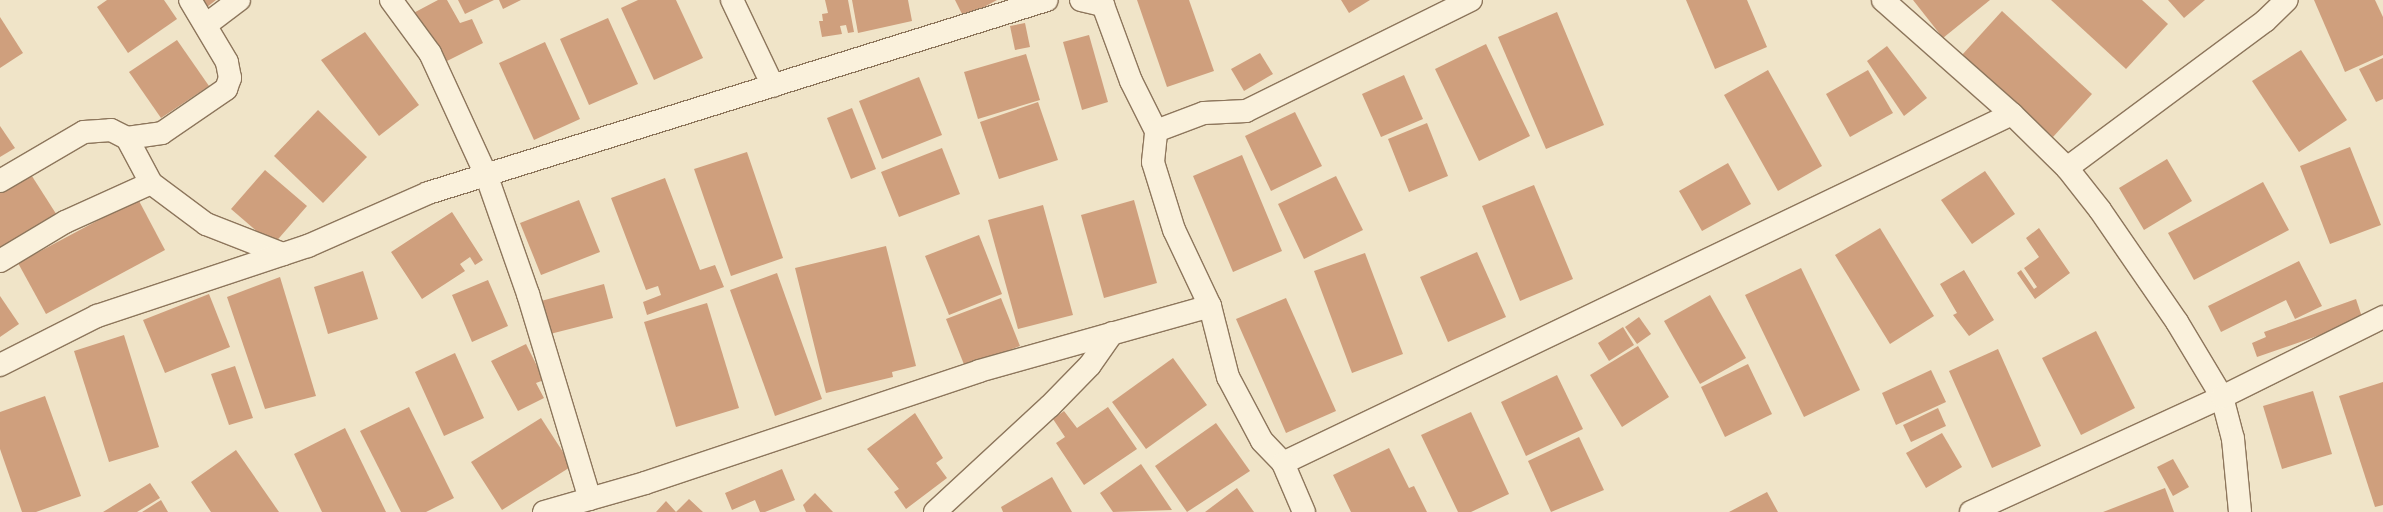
<!DOCTYPE html>
<html>
<head>
<meta charset="utf-8">
<style>
	body { margin:0 }
	#map { position:relative; width:2383px; height:512px; overflow:hidden; background:#f0e4c8; font-family:Lora,serif }
	div>[style] { position:absolute }
	.building>* { inset:0; background:#cf9f7d }
	.roads { filter:drop-shadow(1px 0 #8d765c) drop-shadow(-1px 0 #8d765c) drop-shadow(0 1px #8d765c) drop-shadow(0 -1px #8d765c) }
	.street>* { height:22px; margin:-11px; padding:0 11px; transform-origin:11px; border-radius:11px; background:#faf1dc }
	span { translate:-50% -50%; white-space:nowrap; text-align:center; line-height:1.15; -webkit-text-stroke:3px #f7eed8; paint-order:stroke }
</style>
</head>
<body>
<div id="map">
	<div class="building">
		<i style="clip-path:polygon(107px 0,164px 0,177px 19px,128px 53px,97px 7px)"></i>
		<i style="clip-path:polygon(202px 0,216px 0,207px 7px)"></i>
		<i style="clip-path:polygon(438px 0,447px 0,460px 23px,472px 19px,483px 43px,437px 66px,404px 18px)"></i>
		<i style="clip-path:polygon(458px 0,494px 0,465px 14px)"></i>
		<i style="clip-path:polygon(499px 0,521px 0,503px 9px)"></i>
		<i style="clip-path:polygon(638px 0,676px 0,703px 58px,654px 80px,621px 8px)"></i>
		<i style="clip-path:polygon(825px 0,848px 0,854px 32px,848px 33px,846px 25px,840px 26px,842px 34px,822px 37px,819px 21px,823px 21px,822px 14px,828px 13px)"></i>
		<i style="clip-path:polygon(852px 0,908px 0,912px 21px,858px 33px)"></i>
		<i style="clip-path:polygon(955px 0,997px 0,964px 18px)"></i>
		<i style="clip-path:polygon(1137px 0,1189px 0,1214px 71px,1167px 87px)"></i>
		<i style="clip-path:polygon(1341px 0,1370px 0,1349px 13px)"></i>
		<i style="clip-path:polygon(1686px 0,1747px 0,1767px 47px,1715px 69px)"></i>
		<i style="clip-path:polygon(1913px 0,1990px 0,1943px 38px)"></i>
		<i style="clip-path:polygon(2051px 0,2142px 0,2168px 24px,2126px 69px)"></i>
		<i style="clip-path:polygon(2168px 0,2205px 0,2184px 18px)"></i>
		<i style="clip-path:polygon(2314px 0,2375px 0,2383px 17px,2383px 55px,2345px 72px)"></i>
		<i style="clip-path:polygon(2002px 11px,2092px 94px,2053px 137px,1962px 55px)"></i>
		<i style="clip-path:polygon(1557px 12px,1604px 125px,1546px 149px,1498px 37px)"></i>
		<i style="clip-path:polygon(0 17px,23px 53px,0 68px)"></i>
		<i style="clip-path:polygon(608px 18px,638px 84px,589px 105px,560px 39px)"></i>
		<i style="clip-path:polygon(1025px 23px,1030px 47px,1015px 50px,1010px 26px)"></i>
		<i style="clip-path:polygon(365px 32px,419px 105px,379px 136px,321px 60px)"></i>
		<i style="clip-path:polygon(1089px 35px,1108px 102px,1082px 110px,1063px 42px)"></i>
		<i style="clip-path:polygon(177px 40px,209px 86px,161px 118px,129px 72px)"></i>
		<i style="clip-path:polygon(545px 42px,580px 119px,534px 140px,499px 63px)"></i>
		<i style="clip-path:polygon(1486px 44px,1530px 136px,1479px 161px,1435px 69px)"></i>
		<i style="clip-path:polygon(1887px 46px,1927px 98px,1904px 116px,1867px 61px)"></i>
		<i style="clip-path:polygon(2301px 50px,2347px 120px,2299px 152px,2252px 81px)"></i>
		<i style="clip-path:polygon(1260px 53px,1273px 74px,1244px 91px,1231px 69px)"></i>
		<i style="clip-path:polygon(1026px 54px,1040px 100px,978px 119px,964px 72px)"></i>
		<i style="clip-path:polygon(2383px 58px,2383px 99px,2376px 102px,2359px 69px)"></i>
		<i style="clip-path:polygon(1768px 70px,1822px 166px,1778px 191px,1724px 95px)"></i>
		<i style="clip-path:polygon(1868px 70px,1893px 113px,1850px 137px,1826px 94px)"></i>
		<i style="clip-path:polygon(1404px 75px,1423px 119px,1381px 137px,1362px 94px)"></i>
		<i style="clip-path:polygon(919px 77px,942px 135px,882px 159px,859px 101px)"></i>
		<i style="clip-path:polygon(1038px 102px,1058px 160px,999px 179px,980px 122px)"></i>
		<i style="clip-path:polygon(852px 108px,876px 169px,851px 179px,827px 118px)"></i>
		<i style="clip-path:polygon(318px 110px,367px 157px,323px 203px,274px 156px)"></i>
		<i style="clip-path:polygon(1295px 112px,1322px 166px,1271px 191px,1245px 136px)"></i>
		<i style="clip-path:polygon(1427px 123px,1448px 176px,1409px 192px,1388px 139px)"></i>
		<i style="clip-path:polygon(0 126px,15px 148px,0 157px)"></i>
		<i style="clip-path:polygon(2350px 147px,2381px 225px,2330px 244px,2300px 166px)"></i>
		<i style="clip-path:polygon(942px 148px,960px 194px,899px 217px,881px 172px)"></i>
		<i style="clip-path:polygon(747px 152px,783px 258px,731px 276px,694px 169px)"></i>
		<i style="clip-path:polygon(1242px 155px,1282px 251px,1233px 272px,1193px 176px)"></i>
		<i style="clip-path:polygon(2167px 159px,2192px 201px,2144px 230px,2119px 188px)"></i>
		<i style="clip-path:polygon(1728px 163px,1751px 204px,1702px 231px,1679px 191px)"></i>
		<i style="clip-path:polygon(265px 170px,307px 206px,273px 245px,231px 209px)"></i>
		<i style="clip-path:polygon(1985px 171px,2015px 214px,1972px 244px,1941px 200px)"></i>
		<i style="clip-path:polygon(30px 173px,60px 220px,0 251px,0 192px)"></i>
		<i style="clip-path:polygon(1336px 176px,1363px 230px,1304px 259px,1278px 204px)"></i>
		<i style="clip-path:polygon(665px 178px,700px 270px,715px 265px,724px 287px,647px 315px,643px 302px,661px 295px,658px 286px,646px 290px,611px 198px)"></i>
		<i style="clip-path:polygon(2263px 182px,2289px 230px,2194px 280px,2168px 233px)"></i>
		<i style="clip-path:polygon(1534px 185px,1573px 279px,1520px 301px,1482px 206px)"></i>
		<i style="clip-path:polygon(138px 199px,165px 250px,46px 314px,18px 263px)"></i>
		<i style="clip-path:polygon(579px 200px,600px 252px,541px 275px,520px 223px)"></i>
		<i style="clip-path:polygon(1134px 200px,1157px 283px,1104px 298px,1081px 215px)"></i>
		<i style="clip-path:polygon(1043px 205px,1073px 315px,1018px 329px,988px 220px)"></i>
		<i style="clip-path:polygon(452px 212px,483px 260px,475px 265px,470px 257px,460px 264px,465px 271px,422px 299px,391px 252px)"></i>
		<i style="clip-path:polygon(1880px 228px,1934px 316px,1890px 344px,1835px 255px)"></i>
		<i style="clip-path:polygon(2039px 228px,2070px 273px,2035px 299px,2017px 273px,2021px 270px,2034px 289px,2037px 287px,2024px 268px,2039px 257px,2026px 238px)"></i>
		<i style="clip-path:polygon(979px 235px,1002px 294px,949px 315px,925px 256px)"></i>
		<i style="clip-path:polygon(886px 246px,916px 366px,892px 372px,893px 377px,826px 393px,795px 268px)"></i>
		<i style="clip-path:polygon(1477px 252px,1506px 317px,1448px 342px,1420px 277px)"></i>
		<i style="clip-path:polygon(1365px 253px,1403px 354px,1352px 373px,1314px 271px)"></i>
		<i style="clip-path:polygon(2299px 261px,2322px 306px,2295px 319px,2286px 300px,2221px 332px,2208px 306px)"></i>
		<i style="clip-path:polygon(1801px 268px,1860px 390px,1804px 417px,1745px 295px)"></i>
		<i style="clip-path:polygon(1964px 270px,1994px 320px,1969px 336px,1953px 315px,1957px 313px,1940px 284px)"></i>
		<i style="clip-path:polygon(363px 271px,378px 319px,328px 334px,314px 287px)"></i>
		<i style="clip-path:polygon(777px 273px,822px 399px,775px 416px,730px 290px)"></i>
		<i style="clip-path:polygon(280px 277px,316px 396px,265px 409px,227px 297px)"></i>
		<i style="clip-path:polygon(488px 280px,508px 326px,472px 342px,452px 295px)"></i>
		<i style="clip-path:polygon(604px 284px,613px 318px,550px 334px,541px 301px)"></i>
		<i style="clip-path:polygon(209px 294px,230px 347px,165px 373px,143px 320px)"></i>
		<i style="clip-path:polygon(1710px 295px,1746px 358px,1700px 384px,1664px 321px)"></i>
		<i style="clip-path:polygon(0 296px,19px 324px,0 337px)"></i>
		<i style="clip-path:polygon(1001px 298px,1020px 346px,965px 367px,946px 319px)"></i>
		<i style="clip-path:polygon(1286px 298px,1336px 411px,1286px 433px,1236px 319px)"></i>
		<i style="clip-path:polygon(2356px 299px,2363px 320px,2257px 357px,2252px 343px,2266px 337px,2264px 332px)"></i>
		<i style="clip-path:polygon(707px 303px,739px 408px,676px 427px,644px 322px)"></i>
		<i style="clip-path:polygon(1639px 317px,1651px 334px,1637px 344px,1625px 327px)"></i>
		<i style="clip-path:polygon(1623px 327px,1634px 345px,1609px 361px,1598px 343px)"></i>
		<i style="clip-path:polygon(2096px 331px,2135px 408px,2081px 435px,2042px 358px)"></i>
		<i style="clip-path:polygon(124px 335px,159px 447px,109px 462px,74px 351px)"></i>
		<i style="clip-path:polygon(526px 344px,544px 380px,536px 383px,544px 398px,518px 411px,491px 361px)"></i>
		<i style="clip-path:polygon(1638px 346px,1669px 397px,1622px 427px,1590px 375px)"></i>
		<i style="clip-path:polygon(1998px 349px,2041px 446px,1992px 468px,1949px 371px)"></i>
		<i style="clip-path:polygon(455px 353px,484px 418px,444px 436px,415px 372px)"></i>
		<i style="clip-path:polygon(1173px 358px,1207px 405px,1146px 449px,1112px 402px)"></i>
		<i style="clip-path:polygon(1748px 364px,1772px 414px,1725px 437px,1701px 387px)"></i>
		<i style="clip-path:polygon(235px 366px,253px 418px,229px 425px,211px 374px)"></i>
		<i style="clip-path:polygon(1931px 370px,1946px 402px,1896px 425px,1882px 393px)"></i>
		<i style="clip-path:polygon(1557px 375px,1583px 429px,1526px 456px,1501px 402px)"></i>
		<i style="clip-path:polygon(2383px 382px,2383px 505px,2375px 507px,2339px 396px)"></i>
		<i style="clip-path:polygon(2313px 391px,2332px 454px,2282px 469px,2263px 406px)"></i>
		<i style="clip-path:polygon(45px 396px,81px 496px,36px 512px,22px 512px,0 449px,0 412px)"></i>
		<i style="clip-path:polygon(409px 407px,454px 498px,426px 512px,401px 512px,360px 431px)"></i>
		<i style="clip-path:polygon(1108px 407px,1137px 449px,1084px 485px,1056px 443px,1065px 437px,1053px 419px,1064px 411px,1077px 428px)"></i>
		<i style="clip-path:polygon(1938px 408px,1946px 426px,1911px 442px,1903px 425px)"></i>
		<i style="clip-path:polygon(1471px 412px,1509px 494px,1471px 512px,1458px 512px,1421px 435px)"></i>
		<i style="clip-path:polygon(915px 413px,943px 458px,936px 463px,947px 478px,906px 509px,894px 492px,899px 489px,867px 449px)"></i>
		<i style="clip-path:polygon(541px 418px,572px 466px,502px 510px,471px 462px)"></i>
		<i style="clip-path:polygon(1216px 423px,1250px 471px,1187px 512px,1155px 466px)"></i>
		<i style="clip-path:polygon(345px 428px,386px 512px,322px 512px,294px 454px)"></i>
		<i style="clip-path:polygon(1942px 433px,1962px 467px,1926px 488px,1906px 453px)"></i>
		<i style="clip-path:polygon(1579px 437px,1604px 490px,1551px 512px,1528px 461px)"></i>
		<i style="clip-path:polygon(1389px 448px,1409px 488px,1414px 486px,1427px 512px,1351px 512px,1333px 475px)"></i>
		<i style="clip-path:polygon(236px 450px,279px 512px,211px 512px,191px 482px)"></i>
		<i style="clip-path:polygon(2173px 459px,2189px 487px,2173px 496px,2157px 467px)"></i>
		<i style="clip-path:polygon(1141px 464px,1172px 510px,1113px 512px,1100px 493px)"></i>
		<i style="clip-path:polygon(782px 469px,795px 500px,765px 512px,760px 512px,755px 500px,732px 510px,725px 493px)"></i>
		<i style="clip-path:polygon(1052px 477px,1072px 512px,1003px 512px,1001px 507px)"></i>
		<i style="clip-path:polygon(150px 483px,160px 498px,137px 512px,103px 512px)"></i>
		<i style="clip-path:polygon(1237px 488px,1254px 512px,1205px 512px)"></i>
		<i style="clip-path:polygon(2165px 488px,2174px 512px,2103px 512px)"></i>
		<i style="clip-path:polygon(1767px 492px,1778px 512px,1729px 512px)"></i>
		<i style="clip-path:polygon(815px 493px,833px 512px,806px 512px,803px 505px)"></i>
		<i style="clip-path:polygon(689px 499px,703px 512px,656px 512px,666px 501px,676px 512px)"></i>
		<i style="clip-path:polygon(161px 500px,168px 512px,142px 512px)"></i>
	</div>
	<div class="roads">
		<div class="street">
			<i style="left:391px;top:0;width:66px;rotate:53.7deg"></i>
			<i style="left:430px;top:53px;width:136px;rotate:65.3deg"></i>
			<i style="left:487px;top:177px;width:124px;rotate:70.7deg"></i>
			<i style="left:528px;top:294px;width:214px;rotate:73.2deg"></i>
			<i style="left:732px;top:0;width:95px;rotate:64.5deg"></i>
			<i style="left:1081px;top:0;width:23px;rotate:13deg"></i>
			<i style="left:1103px;top:5px;width:81px;rotate:69.8deg"></i>
			<i style="left:1131px;top:81px;width:56px;rotate:63.4deg"></i>
			<i style="left:1156px;top:131px;width:51px;rotate:-20.6deg"></i>
			<i style="left:1204px;top:113px;width:42px;rotate:-2.7deg"></i>
			<i style="left:1246px;top:111px;width:251px;rotate:-26.3deg"></i>
			<i style="left:1883px;top:0;width:172px;rotate:41.5deg"></i>
			<i style="left:2012px;top:114px;width:77px;rotate:44.5deg"></i>
			<i style="left:2067px;top:168px;width:53px;rotate:51.8deg"></i>
			<i style="left:2100px;top:210px;width:136px;rotate:55.5deg"></i>
			<i style="left:2177px;top:322px;width:87px;rotate:59deg"></i>
			<i style="left:2222px;top:397px;width:43px;rotate:75.3deg"></i>
			<i style="left:2233px;top:439px;width:73px;rotate:84.5deg"></i>
			<i style="left:207px;top:24px;width:40px;rotate:-37deg"></i>
			<i style="left:127px;top:138px;width:35px;rotate:-8deg"></i>
			<i style="left:162px;top:133px;width:78px;rotate:-34.5deg"></i>
			<i style="left:226px;top:89px;width:12px;rotate:-70deg"></i>
			<i style="left:230px;top:78px;width:16px;rotate:-101deg"></i>
			<i style="left:227px;top:62px;width:72px;rotate:-120.8deg"></i>
			<i style="left:2067px;top:168px;width:247px;rotate:-36.6deg"></i>
			<i style="left:2265px;top:21px;width:30px;rotate:-44deg"></i>
			<i style="left:0;top:181px;width:97px;rotate:-30.3deg"></i>
			<i style="left:84px;top:132px;width:27px;rotate:-4deg"></i>
			<i style="left:111px;top:130px;width:18px;rotate:27deg"></i>
			<i style="left:127px;top:138px;width:51px;rotate:61.9deg"></i>
			<i style="left:151px;top:183px;width:69px;rotate:36.7deg"></i>
			<i style="left:206px;top:224px;width:83px;rotate:21.3deg"></i>
			<i style="left:0;top:261px;width:76px;rotate:-31deg"></i>
			<i style="left:65px;top:222px;width:94px;rotate:-24.4deg"></i>
			<i style="left:1210px;top:306px;width:73px;rotate:75.8deg"></i>
			<i style="left:1228px;top:377px;width:72px;rotate:62deg"></i>
			<i style="left:1262px;top:441px;width:30px;rotate:46deg"></i>
			<i style="left:1283px;top:463px;width:808px;rotate:-25.58deg"></i>
			<i style="left:0;top:365px;width:109px;rotate:-26.8deg"></i>
			<i style="left:97px;top:316px;width:222px;rotate:-18.4deg"></i>
			<i style="left:308px;top:246px;width:131px;rotate:-23.8deg"></i>
			<i style="left:428px;top:193px;width:648px;rotate:-17.32deg"></i>
			<i style="left:1283px;top:463px;width:53px;rotate:66.8deg"></i>
			<i style="left:544px;top:512px;width:105px;rotate:-16deg"></i>
			<i style="left:645px;top:483px;width:352px;rotate:-18.5deg"></i>
			<i style="left:979px;top:371px;width:240px;rotate:-15.7deg"></i>
			<i style="left:1210px;top:306px;width:84px;rotate:-115.3deg"></i>
			<i style="left:1174px;top:230px;width:71px;rotate:-107.2deg"></i>
			<i style="left:1153px;top:162px;width:31px;rotate:-84deg"></i>
			<i style="left:935px;top:512px;width:156px;rotate:-42.7deg"></i>
			<i style="left:1050px;top:406px;width:57px;rotate:-45.7deg"></i>
			<i style="left:1090px;top:365px;width:39px;rotate:-55deg"></i>
			<i style="left:1971px;top:512px;width:276px;rotate:-24.6deg"></i>
			<i style="left:2222px;top:397px;width:180px;rotate:-26.4deg"></i>
		</div>
	</div>
</div>
</body>
</html>
